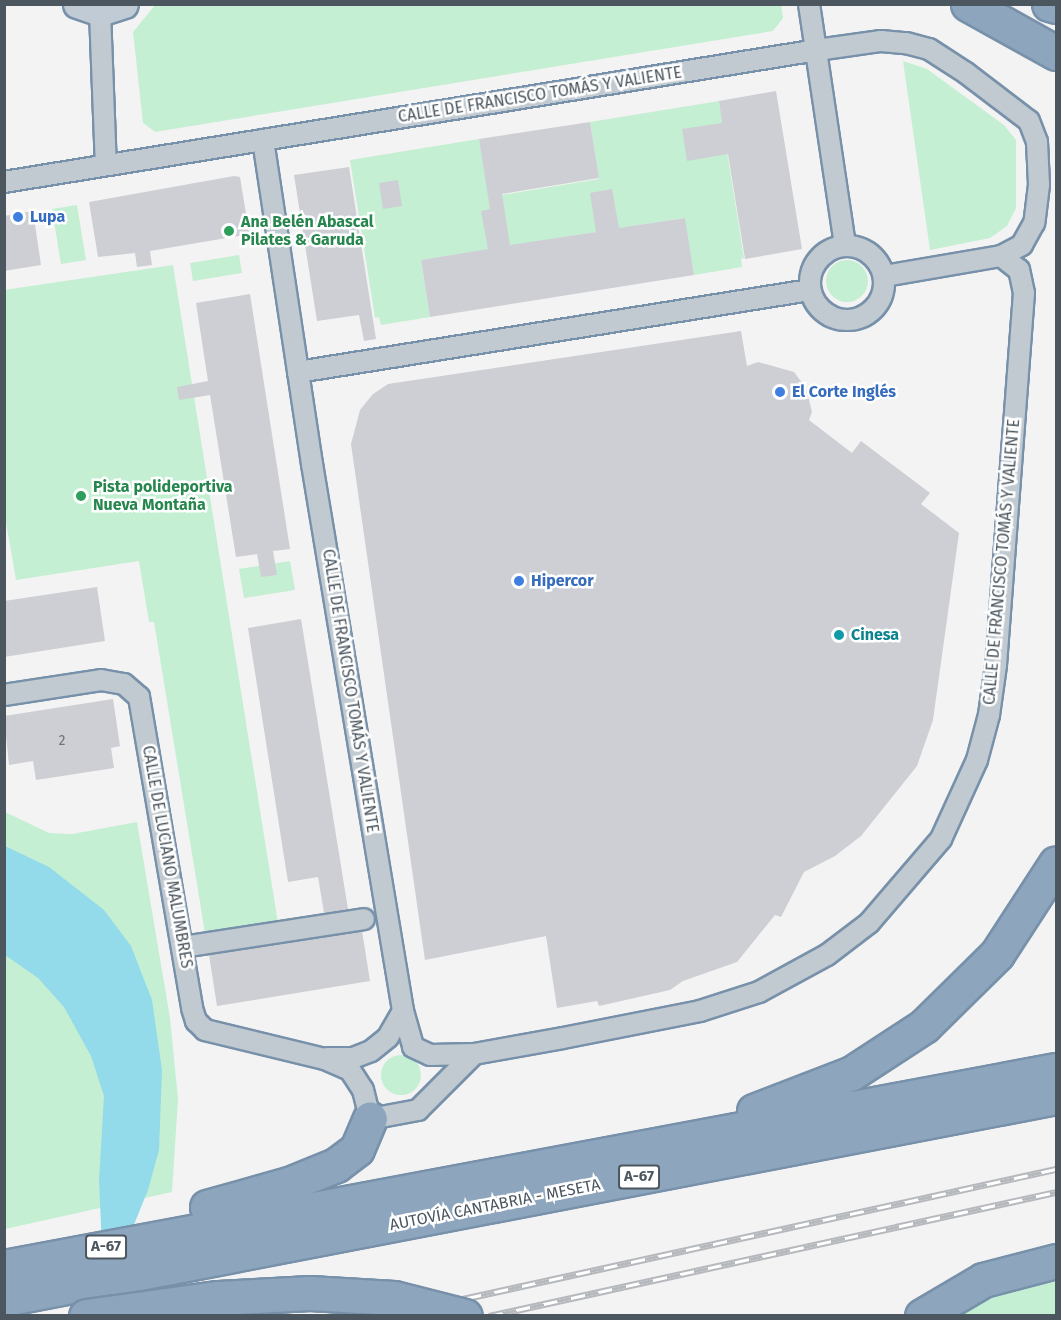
<!DOCTYPE html>
<html>
<head>
<meta charset="utf-8">
<style>
	body { margin:0 }
	#map { position:relative; width:1061px; height:1320px; overflow:hidden; background:#f4f3f3; font-family:"Fira Sans",sans-serif }
	div>[style] { position:absolute }
	.green>* { inset:0; background:#c4efd3 }
	.round { border-radius:50% }
	.water>* { inset:0; background:#93daea }
	.building>* { inset:0; background:#cdcfd4 }
	.roads { filter:drop-shadow(2px 0 #7891aa) drop-shadow(-2px 0 #7891aa) drop-shadow(0 2px #7891aa) drop-shadow(0 -2px #7891aa) }
	.street>* { height:20px; margin:-10px; padding:0 10px; transform-origin:10px; border-radius:10px; background:#c1cad0 }
	.street>.ring { margin:-10px; padding:0; box-sizing:content-box; background:none; border:20px solid #c1cad0; border-radius:50% }
	.secondary>* { height:27px; margin:-13.5px; padding:0 13.5px; transform-origin:13.5px; border-radius:13.5px; background:#c1cbd5 }
	.highway>* { height:33px; margin:-16.5px; padding:0 16.5px; transform-origin:16.5px; border-radius:16.5px; background:#8da6be }
	.rail>* { height:7px; margin-top:-3.5px; transform-origin:0; background:repeating-linear-gradient(90deg,#fff 0 14px,#b5b8bc 0 28px); box-sizing:border-box; border-block:2px solid #b5b8bc }
	.bridges { filter:drop-shadow(2px 0 #7891aa) drop-shadow(-2px 0 #7891aa) drop-shadow(0 2px #7891aa) drop-shadow(0 -2px #7891aa) }
	.highway-bridge>* { height:33px; margin:-16.5px; padding:0 16.5px; transform-origin:16.5px; border-radius:16.5px; background:#8da6be }
	.dots>* { width:16px; height:16px; translate:-50% -50%; box-sizing:border-box; border:3px solid #fff; border-radius:50% }
	span { translate:-50% -50%; white-space:nowrap; text-align:center; line-height:1.15; -webkit-text-stroke:5px #fff; paint-order:stroke }
	.number-label { font-size:14px; color:#6c747c }
	.number-label span { -webkit-text-stroke-width:0 }
	.shield-label span { padding:2px 4px; background:#fff; border:2px solid; border-radius:4px; -webkit-text-stroke-width:0 }
	.shield-label { font-size:15px; color:#4b565f; font-weight:700 }
	.street-label { font-size:16px; color:#4b565f }
	.shop-label { font-size:16px; color:#366cbe; font-weight:700 }
	.left { translate:0 -50%; text-align:left }
	.leisure-label { font-size:16px; color:#27864d; font-weight:700 }
	.culture-label { font-size:16px; color:#0d838f; font-weight:700 }
	.frame { position:absolute; inset:0; border:6px solid #4b565f; pointer-events:none }
</style>
</head>
<body>
<div id="map">
	<div class="green">
		<i style="clip-path:polygon(156px 4px,781px 4px,783px 18px,773px 31px,155px 132px,143px 123px,133px 32px)"></i>
		<i style="clip-path:polygon(903px 61px,927px 69px,1004px 125px,1016px 140px,1016px 208px,1007px 226px,990px 238px,930px 250px)"></i>
		<i style="clip-path:polygon(719px 101px,744px 258px,741px 259px,742px 267px,694px 275px,684px 218px,421px 260px,430px 317px,381px 325px,379px 317px,375px 318px,350px 160px,479px 139px,489px 197px,599px 179px,590px 122px)"></i>
		<i style="clip-path:polygon(77px 205px,86px 260px,61px 264px,52px 209px)"></i>
		<i style="clip-path:polygon(239px 255px,242px 273px,193px 281px,190px 263px)"></i>
		<i class="round" style="left:826px;top:260px;width:42px;height:42px"></i>
		<i style="clip-path:polygon(173px 265px,278px 923px,205px 933px,154px 622px,149px 622px,139px 561px,16px 580px,4px 511px,4px 290px)"></i>
		<i style="clip-path:polygon(290px 561px,295px 590px,244px 598px,239px 569px)"></i>
		<i style="clip-path:polygon(5px 812px,49px 833px,72px 834px,137px 822px,170px 1018px,178px 1099px,172px 1192px,5px 1229px)"></i>
		<i class="round" style="left:381px;top:1055px;width:40px;height:40px"></i>
		<i style="clip-path:polygon(1056px 1280px,1056px 1315px,960px 1315px,997px 1295px)"></i>
	</div>
	<div class="water">
		<i style="clip-path:polygon(5px 846px,49px 867px,104px 910px,131px 946px,152px 1000px,162px 1070px,159px 1150px,148px 1190px,133px 1227px,123px 1299px,105px 1315px,99px 1180px,104px 1096px,91px 1056px,64px 1007px,38px 978px,5px 955px)"></i>
	</div>
	<div class="building">
		<i style="clip-path:polygon(776px 91px,802px 249px,745px 259px,728px 154px,687px 161px,682px 129px,722px 123px,719px 101px)"></i>
		<i style="clip-path:polygon(590px 122px,599px 178px,502px 194px,510px 245px,596px 232px,590px 193px,612px 189px,619px 228px,685px 218px,694px 275px,430px 317px,421px 260px,488px 249px,481px 211px,490px 209px,479px 139px)"></i>
		<i style="clip-path:polygon(349px 167px,376px 339px,364px 341px,359px 315px,317px 321px,294px 175px)"></i>
		<i style="clip-path:polygon(234px 176px,240px 177px,248px 226px,249px 232px,244px 235px,150px 251px,152px 265px,137px 267px,135px 253px,98px 257px,89px 202px)"></i>
		<i style="clip-path:polygon(398px 180px,402px 206px,383px 209px,379px 183px)"></i>
		<i style="clip-path:polygon(33px 211px,41px 265px,4px 271px,4px 216px)"></i>
		<i style="clip-path:polygon(250px 294px,290px 549px,273px 551px,277px 575px,261px 577px,257px 554px,236px 557px,210px 395px,179px 400px,177px 387px,208px 381px,196px 303px)"></i>
		<i style="clip-path:polygon(741px 331px,747px 366px,758px 362px,794px 372px,806px 388px,812px 412px,809px 420px,852px 453px,861px 441px,930px 493px,921px 504px,959px 533px,933px 720px,917px 766px,861px 836px,835px 856px,804px 872px,781px 917px,775px 915px,737px 962px,683px 981px,670px 990px,599px 1006px,597px 1001px,557px 1008px,546px 936px,425px 960px,351px 444px,360px 410px,373px 394px,388px 384px)"></i>
		<i style="clip-path:polygon(97px 587px,105px 641px,4px 657px,4px 601px)"></i>
		<i style="clip-path:polygon(301px 619px,348px 909px,324px 913px,318px 877px,288px 882px,248px 628px)"></i>
		<i style="clip-path:polygon(113px 699px,120px 746px,111px 748px,114px 768px,36px 780px,33px 761px,9px 765px,4px 716px)"></i>
		<i style="clip-path:polygon(362px 931px,370px 981px,217px 1006px,209px 955px)"></i>
	</div>
	<div class="roads">
		<div class="street">
			<i style="left:809px;top:4px;width:244px;rotate:81.5deg"></i>
			<i style="left:100px;top:12px;width:153px;rotate:87.8deg"></i>
			<i style="left:263px;top:140px;width:328px;rotate:81.4deg"></i>
			<i style="left:312px;top:464px;width:555px;rotate:80.55deg"></i>
			<i style="left:403px;top:1011px;width:37px;rotate:74deg"></i>
			<i style="left:413px;top:1047px;width:19px;rotate:25deg"></i>
			<i style="left:430px;top:1055px;width:44px;rotate:-1.3deg"></i>
			<i style="left:474px;top:1054px;width:90px;rotate:-10.2deg"></i>
			<i style="left:563px;top:1038px;width:140px;rotate:-11.1deg"></i>
			<i style="left:700px;top:1011px;width:62px;rotate:-17.9deg"></i>
			<i style="left:759px;top:992px;width:77px;rotate:-28.6deg"></i>
			<i style="left:827px;top:955px;width:53px;rotate:-37.3deg"></i>
			<i style="left:869px;top:923px;width:111px;rotate:-49.4deg"></i>
			<i style="left:941px;top:839px;width:87px;rotate:-65.5deg"></i>
			<i style="left:977px;top:760px;width:47px;rotate:-75.1deg"></i>
			<i style="left:989px;top:715px;width:50px;rotate:-82deg"></i>
			<i style="left:996px;top:665px;width:373px;rotate:-85.7deg"></i>
			<i style="left:1024px;top:293px;width:24px;rotate:-102deg"></i>
			<i style="left:1019px;top:270px;width:23px;rotate:-142deg"></i>
			<i style="left:4px;top:182px;width:824px;rotate:-9.22deg"></i>
			<i style="left:817px;top:50px;width:65px;rotate:-8deg"></i>
			<i style="left:881px;top:41px;width:25px;rotate:5deg"></i>
			<i style="left:906px;top:43px;width:24px;rotate:15deg"></i>
			<i style="left:929px;top:49px;width:44px;rotate:33deg"></i>
			<i style="left:966px;top:73px;width:79px;rotate:37.3deg"></i>
			<i style="left:1029px;top:121px;width:22px;rotate:69deg"></i>
			<i style="left:1037px;top:142px;width:43px;rotate:87.3deg"></i>
			<i style="left:1039px;top:185px;width:38px;rotate:97deg"></i>
			<i style="left:1034px;top:223px;width:25px;rotate:119deg"></i>
			<i style="left:1022px;top:245px;width:24px;rotate:152deg"></i>
			<i style="left:1001px;top:256px;width:119px;rotate:170.3deg"></i>
			<i class="ring" style="left:810px;top:246px;width:54px;height:54px"></i>
			<i style="left:298px;top:372px;width:519px;rotate:-9.1deg"></i>
			<i style="left:4px;top:695px;width:98px;rotate:-8.8deg"></i>
			<i style="left:101px;top:680px;width:23px;rotate:10deg"></i>
			<i style="left:124px;top:684px;width:20px;rotate:41deg"></i>
			<i style="left:139px;top:697px;width:315px;rotate:80.3deg"></i>
			<i style="left:192px;top:1008px;width:14px;rotate:73deg"></i>
			<i style="left:196px;top:1021px;width:13px;rotate:45deg"></i>
			<i style="left:205px;top:1030px;width:123px;rotate:13.6deg"></i>
			<i style="left:325px;top:1059px;width:27px;rotate:24deg"></i>
			<i style="left:350px;top:1070px;width:24px;rotate:57deg"></i>
			<i style="left:363px;top:1090px;width:30px;rotate:76deg"></i>
			<i style="left:370px;top:1119px;width:49px;rotate:-10.6deg"></i>
			<i style="left:418px;top:1110px;width:79px;rotate:-45deg"></i>
			<i style="left:182px;top:947px;width:184px;rotate:-8.7deg"></i>
			<i style="left:327px;top:1058px;width:26px"></i>
			<i style="left:353px;top:1058px;width:19px;rotate:-21deg"></i>
			<i style="left:371px;top:1051px;width:22px;rotate:-39deg"></i>
			<i style="left:388px;top:1037px;width:30px;rotate:-60deg"></i>
		</div>
		<div class="secondary">
			<i style="left:77px;top:4px;width:24px;rotate:19deg"></i>
			<i style="left:100px;top:12px;width:25px;rotate:-18deg"></i>
		</div>
		<div class="highway">
			<i style="left:968px;top:4px;width:101px;rotate:29.1deg"></i>
			<i style="left:1049px;top:4px;width:7px;rotate:16deg"></i>
			<i style="left:754px;top:1111px;width:105px;rotate:-21.2deg"></i>
			<i style="left:852px;top:1073px;width:86px;rotate:-33.1deg"></i>
			<i style="left:924px;top:1026px;width:103px;rotate:-44.6deg"></i>
			<i style="left:997px;top:954px;width:108px;rotate:-57deg"></i>
			<i style="left:207px;top:1207px;width:85px;rotate:-15.7deg"></i>
			<i style="left:289px;top:1184px;width:51px;rotate:-22deg"></i>
			<i style="left:336px;top:1165px;width:26px;rotate:-37deg"></i>
			<i style="left:357px;top:1149px;width:33px;rotate:-67deg"></i>
			<i style="left:4px;top:1267px;width:1070px;rotate:-10.61deg"></i>
			<i style="left:4px;top:1299px;width:1071px;rotate:-10.87deg"></i>
			<i style="left:922px;top:1316px;width:71px;rotate:-30.5deg"></i>
			<i style="left:983px;top:1280px;width:75px;rotate:-14.6deg"></i>
		</div>
	</div>
	<div class="rail">
		<i style="left:385px;top:1316px;width:687px;rotate:-12.36deg"></i>
		<i style="left:489px;top:1316px;width:580px;rotate:-12.34deg"></i>
	</div>
	<div class="bridges">
		<div class="highway-bridge">
			<i style="left:86px;top:1316px;width:133px;rotate:-7.8deg"></i>
			<i style="left:218px;top:1298px;width:92px;rotate:-3.1deg"></i>
			<i style="left:310px;top:1293px;width:84px;rotate:3.4deg"></i>
			<i style="left:394px;top:1298px;width:73px;rotate:14.2deg"></i>
		</div>
	</div>
	<div class="dots">
		<i style="left:18px;top:217px;background:#3f7fe0"></i>
		<i style="left:229px;top:231px;background:#2e9e5b"></i>
		<i style="left:780px;top:392px;background:#3f7fe0"></i>
		<i style="left:81px;top:496px;background:#2e9e5b"></i>
		<i style="left:519px;top:581px;background:#3f7fe0"></i>
		<i style="left:839px;top:635px;background:#0f9aa8"></i>
	</div>
	<div class="number-label">
		<span style="left:62px;top:741px">2</span>
	</div>
	<div class="shield-label">
		<span style="left:639px;top:1177px">A-67</span>
		<span style="left:106px;top:1247px">A-67</span>
	</div>
	<div class="street-label">
		<span style="left:540px;top:95px;rotate:-9deg">CALLE DE FRANCISCO TOMÁS Y VALIENTE</span>
		<span style="left:1002px;top:562px;rotate:-85deg">CALLE DE FRANCISCO TOMÁS Y VALIENTE</span>
		<span style="left:350px;top:691px;rotate:81deg">CALLE DE FRANCISCO TOMÁS Y VALIENTE</span>
		<span style="left:167px;top:857px;rotate:80deg">CALLE DE LUCIANO MALUMBRES</span>
		<span style="left:495px;top:1205px;rotate:-11deg">AUTOVÍA CANTABRIA - MESETA</span>
	</div>
	<div class="shop-label">
		<span class="left" style="left:30px;top:217px">Lupa</span>
		<span class="left" style="left:792px;top:392px">El Corte Inglés</span>
		<span class="left" style="left:531px;top:581px">Hipercor</span>
	</div>
	<div class="leisure-label">
		<span class="left" style="left:241px;top:231px">Ana Belén Abascal<br>Pilates &amp; Garuda</span>
		<span class="left" style="left:93px;top:496px">Pista polideportiva<br>Nueva Montaña</span>
	</div>
	<div class="culture-label">
		<span class="left" style="left:851px;top:635px">Cinesa</span>
	</div>
	<div class="frame"></div>
</div>
</body>
</html>
